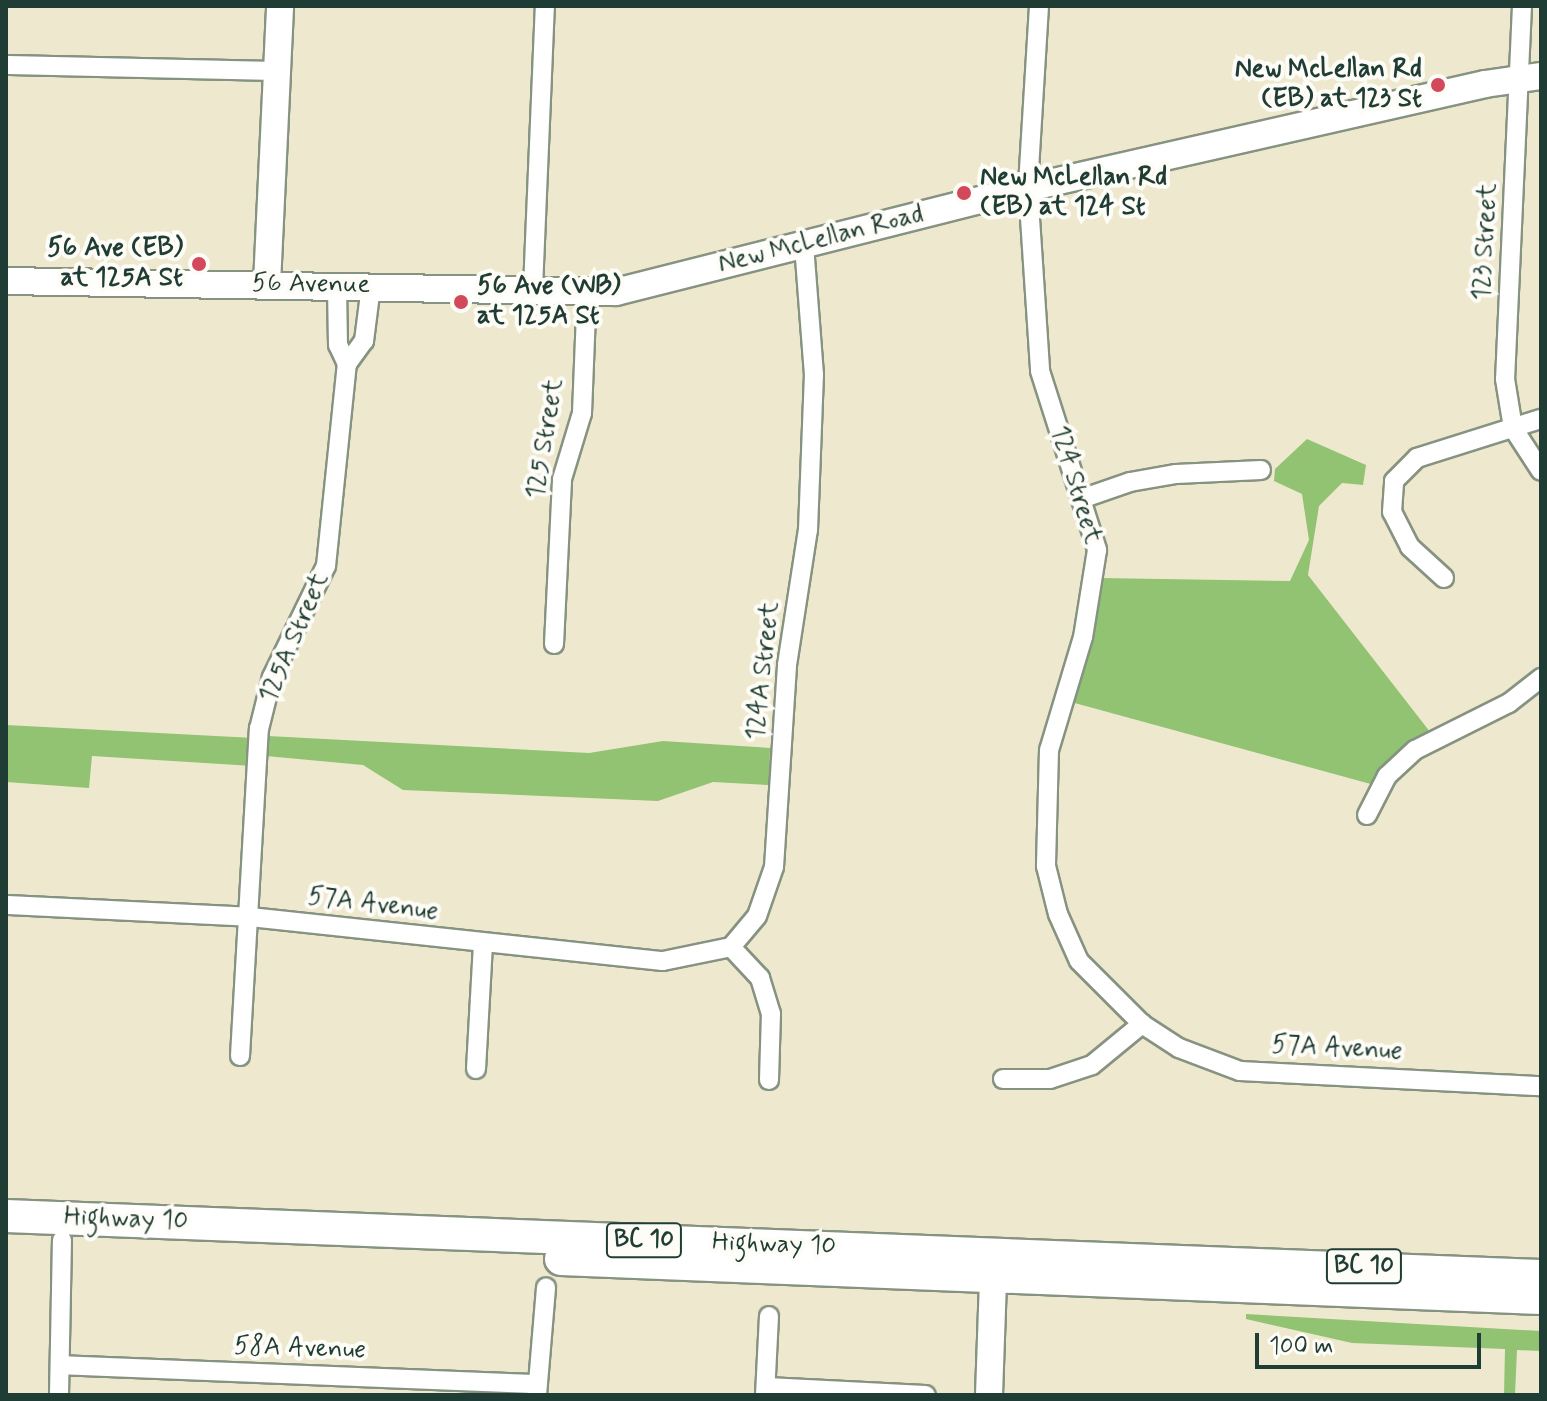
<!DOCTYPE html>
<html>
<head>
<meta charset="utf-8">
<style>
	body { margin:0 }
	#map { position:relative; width:1547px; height:1401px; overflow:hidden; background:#eee9ce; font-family:Mynerve,sans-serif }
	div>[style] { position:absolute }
	.green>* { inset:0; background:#91c373 }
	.roads { filter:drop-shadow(2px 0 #869381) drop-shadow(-2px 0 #869381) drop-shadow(0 2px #869381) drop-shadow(0 -2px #869381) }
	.street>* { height:18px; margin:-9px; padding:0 9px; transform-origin:9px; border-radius:9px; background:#fff }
	.secondary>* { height:26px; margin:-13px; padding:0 13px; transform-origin:13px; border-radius:13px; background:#fff }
	.highway>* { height:32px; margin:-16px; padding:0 16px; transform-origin:16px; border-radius:16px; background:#fff }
	.dots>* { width:22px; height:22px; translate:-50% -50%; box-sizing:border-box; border:4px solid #fdfcf7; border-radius:50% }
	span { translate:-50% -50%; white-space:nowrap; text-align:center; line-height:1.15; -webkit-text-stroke:8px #fdfcf7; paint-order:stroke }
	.shield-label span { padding:2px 6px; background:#fdfcf7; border:2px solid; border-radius:6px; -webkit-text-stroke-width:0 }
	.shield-label { font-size:24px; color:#1f3d34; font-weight:700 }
	.poi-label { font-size:26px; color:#1f3d34; font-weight:700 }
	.right { translate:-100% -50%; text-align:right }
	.left { translate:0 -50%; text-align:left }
	.street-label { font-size:26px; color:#1f3d34 }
	.frame { position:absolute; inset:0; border:8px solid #1f3d34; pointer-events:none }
	.scale { position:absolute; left:1255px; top:1333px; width:226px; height:36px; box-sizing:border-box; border:4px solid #1f3d34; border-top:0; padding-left:10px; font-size:24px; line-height:28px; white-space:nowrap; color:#1f3d34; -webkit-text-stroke:6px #fdfcf7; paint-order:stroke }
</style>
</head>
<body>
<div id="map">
	<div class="green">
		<i style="clip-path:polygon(1307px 439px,1366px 465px,1363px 485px,1342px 483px,1319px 506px,1308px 575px,1434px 737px,1378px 786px,1071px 702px,1099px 578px,1290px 581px,1309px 540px,1302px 494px,1274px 481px,1275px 469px)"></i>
		<i style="clip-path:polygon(6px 725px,254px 738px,253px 766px,92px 756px,89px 788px,6px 782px)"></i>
		<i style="clip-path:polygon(268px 736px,589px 753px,663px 741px,770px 748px,769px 785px,713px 782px,658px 801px,403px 790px,363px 765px,266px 756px)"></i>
		<i style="clip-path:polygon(1246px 1314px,1541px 1331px,1541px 1351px,1517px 1350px,1515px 1395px,1504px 1395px,1505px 1349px,1352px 1343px,1246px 1319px)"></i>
	</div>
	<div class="roads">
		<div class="street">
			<i style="left:1039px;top:6px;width:182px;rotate:93.5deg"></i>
			<i style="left:1028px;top:188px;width:183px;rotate:86.2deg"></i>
			<i style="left:1040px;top:371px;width:188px;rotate:72.3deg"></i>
			<i style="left:1097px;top:550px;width:88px;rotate:99.1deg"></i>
			<i style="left:1083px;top:637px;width:118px;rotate:106.7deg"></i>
			<i style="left:1049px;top:750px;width:116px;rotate:91.5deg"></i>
			<i style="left:1046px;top:866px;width:49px;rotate:76deg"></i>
			<i style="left:1058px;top:914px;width:51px;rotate:65.9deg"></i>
			<i style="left:1079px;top:961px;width:89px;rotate:45deg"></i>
			<i style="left:1142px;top:1024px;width:44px;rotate:33deg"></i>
			<i style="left:1179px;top:1048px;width:65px;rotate:20.7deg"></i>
			<i style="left:1240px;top:1071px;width:301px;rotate:2.9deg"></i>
			<i style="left:1522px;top:6px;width:373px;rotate:92.6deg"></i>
			<i style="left:1505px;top:379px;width:50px;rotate:80.7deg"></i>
			<i style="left:1513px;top:428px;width:51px;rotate:56.9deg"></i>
			<i style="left:6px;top:65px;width:271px;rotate:1.3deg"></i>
			<i style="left:533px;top:289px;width:283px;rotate:-87.6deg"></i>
			<i style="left:347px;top:364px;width:29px;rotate:-54deg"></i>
			<i style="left:364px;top:341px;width:55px;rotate:-82.7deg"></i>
			<i style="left:1081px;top:499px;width:52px;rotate:-19.1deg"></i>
			<i style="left:1130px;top:482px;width:47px;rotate:-9.9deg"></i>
			<i style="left:1176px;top:474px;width:85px;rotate:-2.7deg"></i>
			<i style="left:1444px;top:578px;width:46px;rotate:-137.6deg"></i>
			<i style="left:1410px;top:547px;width:39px;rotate:-117deg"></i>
			<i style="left:1392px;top:512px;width:31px;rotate:-86deg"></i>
			<i style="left:1394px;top:481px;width:33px;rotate:-45deg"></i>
			<i style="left:1417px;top:458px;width:130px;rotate:-17.5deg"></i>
			<i style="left:554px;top:644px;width:165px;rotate:-87.2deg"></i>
			<i style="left:562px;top:479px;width:69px;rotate:-73.1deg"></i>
			<i style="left:582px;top:413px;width:122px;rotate:-87.7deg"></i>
			<i style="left:1367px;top:815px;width:44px;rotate:-62.9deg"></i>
			<i style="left:1387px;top:776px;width:38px;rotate:-43deg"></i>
			<i style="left:1415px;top:750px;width:105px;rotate:-26.6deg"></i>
			<i style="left:1509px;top:703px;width:41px;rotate:-38deg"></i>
			<i style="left:6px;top:905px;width:244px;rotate:2.8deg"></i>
			<i style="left:250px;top:917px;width:415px;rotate:6.1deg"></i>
			<i style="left:663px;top:961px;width:69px;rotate:-11.6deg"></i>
			<i style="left:240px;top:1056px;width:328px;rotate:-86.7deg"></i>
			<i style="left:259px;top:729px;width:54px;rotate:-76deg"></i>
			<i style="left:272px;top:677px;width:123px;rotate:-64.1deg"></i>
			<i style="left:326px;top:566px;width:203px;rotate:-84.1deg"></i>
			<i style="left:347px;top:364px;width:21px;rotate:-115deg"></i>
			<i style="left:338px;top:345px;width:59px;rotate:-91deg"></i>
			<i style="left:476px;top:1069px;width:125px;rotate:-86.8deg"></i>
			<i style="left:1003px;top:1079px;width:47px"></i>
			<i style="left:1050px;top:1079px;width:44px;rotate:-18.4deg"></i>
			<i style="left:1092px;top:1065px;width:65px;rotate:-39.4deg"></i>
			<i style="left:769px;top:1080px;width:66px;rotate:-88.3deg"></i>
			<i style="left:771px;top:1014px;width:38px;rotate:-107deg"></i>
			<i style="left:760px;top:978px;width:42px;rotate:-133.1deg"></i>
			<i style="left:731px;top:947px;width:40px;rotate:-50deg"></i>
			<i style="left:757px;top:916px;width:52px;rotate:-70.9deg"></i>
			<i style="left:774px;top:867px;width:202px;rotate:-86.3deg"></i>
			<i style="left:787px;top:665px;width:137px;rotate:-81.2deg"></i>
			<i style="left:808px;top:530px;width:155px;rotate:-87.8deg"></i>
			<i style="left:814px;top:375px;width:131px;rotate:-94.4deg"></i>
			<i style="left:60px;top:1365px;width:477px;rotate:2.3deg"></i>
			<i style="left:766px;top:1387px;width:160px;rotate:2.9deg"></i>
			<i style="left:59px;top:1395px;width:155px;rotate:-88.9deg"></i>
			<i style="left:537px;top:1395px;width:108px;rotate:-85.2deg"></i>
			<i style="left:765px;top:1395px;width:79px;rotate:-87.1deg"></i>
		</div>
		<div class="secondary">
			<i style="left:6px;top:281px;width:610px;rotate:1.03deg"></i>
			<i style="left:616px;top:292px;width:420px;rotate:-14.2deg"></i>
			<i style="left:1023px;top:189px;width:474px;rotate:-12.8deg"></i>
			<i style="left:1485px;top:84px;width:57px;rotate:-8.1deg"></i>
			<i style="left:267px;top:284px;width:278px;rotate:-87.3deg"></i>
			<i style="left:989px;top:1395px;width:115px;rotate:-88deg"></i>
		</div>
		<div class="highway">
			<i style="left:6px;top:1216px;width:1536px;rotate:2.24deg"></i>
			<i style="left:561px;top:1259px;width:981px;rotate:2.28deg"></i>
		</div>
	</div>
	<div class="dots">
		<i style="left:1438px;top:85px;background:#d1495b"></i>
		<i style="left:964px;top:193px;background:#d1495b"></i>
		<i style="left:199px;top:264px;background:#d1495b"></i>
		<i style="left:461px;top:302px;background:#d1495b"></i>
	</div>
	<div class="shield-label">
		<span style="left:644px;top:1240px">BC 10</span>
		<span style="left:1364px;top:1266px">BC 10</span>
	</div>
	<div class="poi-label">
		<span class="right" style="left:1422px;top:85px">New McLellan Rd<br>(EB) at 123 St</span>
		<span class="left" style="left:980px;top:193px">New McLellan Rd<br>(EB) at 124 St</span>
		<span class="right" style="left:183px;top:264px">56 Ave (EB)<br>at 125A St</span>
		<span class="left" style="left:477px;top:302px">56 Ave (WB)<br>at 125A St</span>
	</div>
	<div class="street-label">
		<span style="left:821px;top:240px;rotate:-14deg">New McLellan Road</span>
		<span style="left:1486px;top:242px;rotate:-87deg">123 Street</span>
		<span style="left:311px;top:285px;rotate:1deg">56 Avenue</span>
		<span style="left:546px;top:439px;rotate:-81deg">125 Street</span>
		<span style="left:1075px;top:485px;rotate:73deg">124 Street</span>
		<span style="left:295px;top:638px;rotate:-67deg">125A Street</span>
		<span style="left:764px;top:671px;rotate:-84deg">124A Street</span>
		<span style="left:373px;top:905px;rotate:7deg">57A Avenue</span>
		<span style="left:1337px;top:1049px;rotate:3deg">57A Avenue</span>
		<span style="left:126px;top:1220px;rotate:2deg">Highway 10</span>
		<span style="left:774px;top:1245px;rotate:2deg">Highway 10</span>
		<span style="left:300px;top:1349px;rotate:2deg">58A Avenue</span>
	</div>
	<div class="frame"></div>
	<div class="scale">100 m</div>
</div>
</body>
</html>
